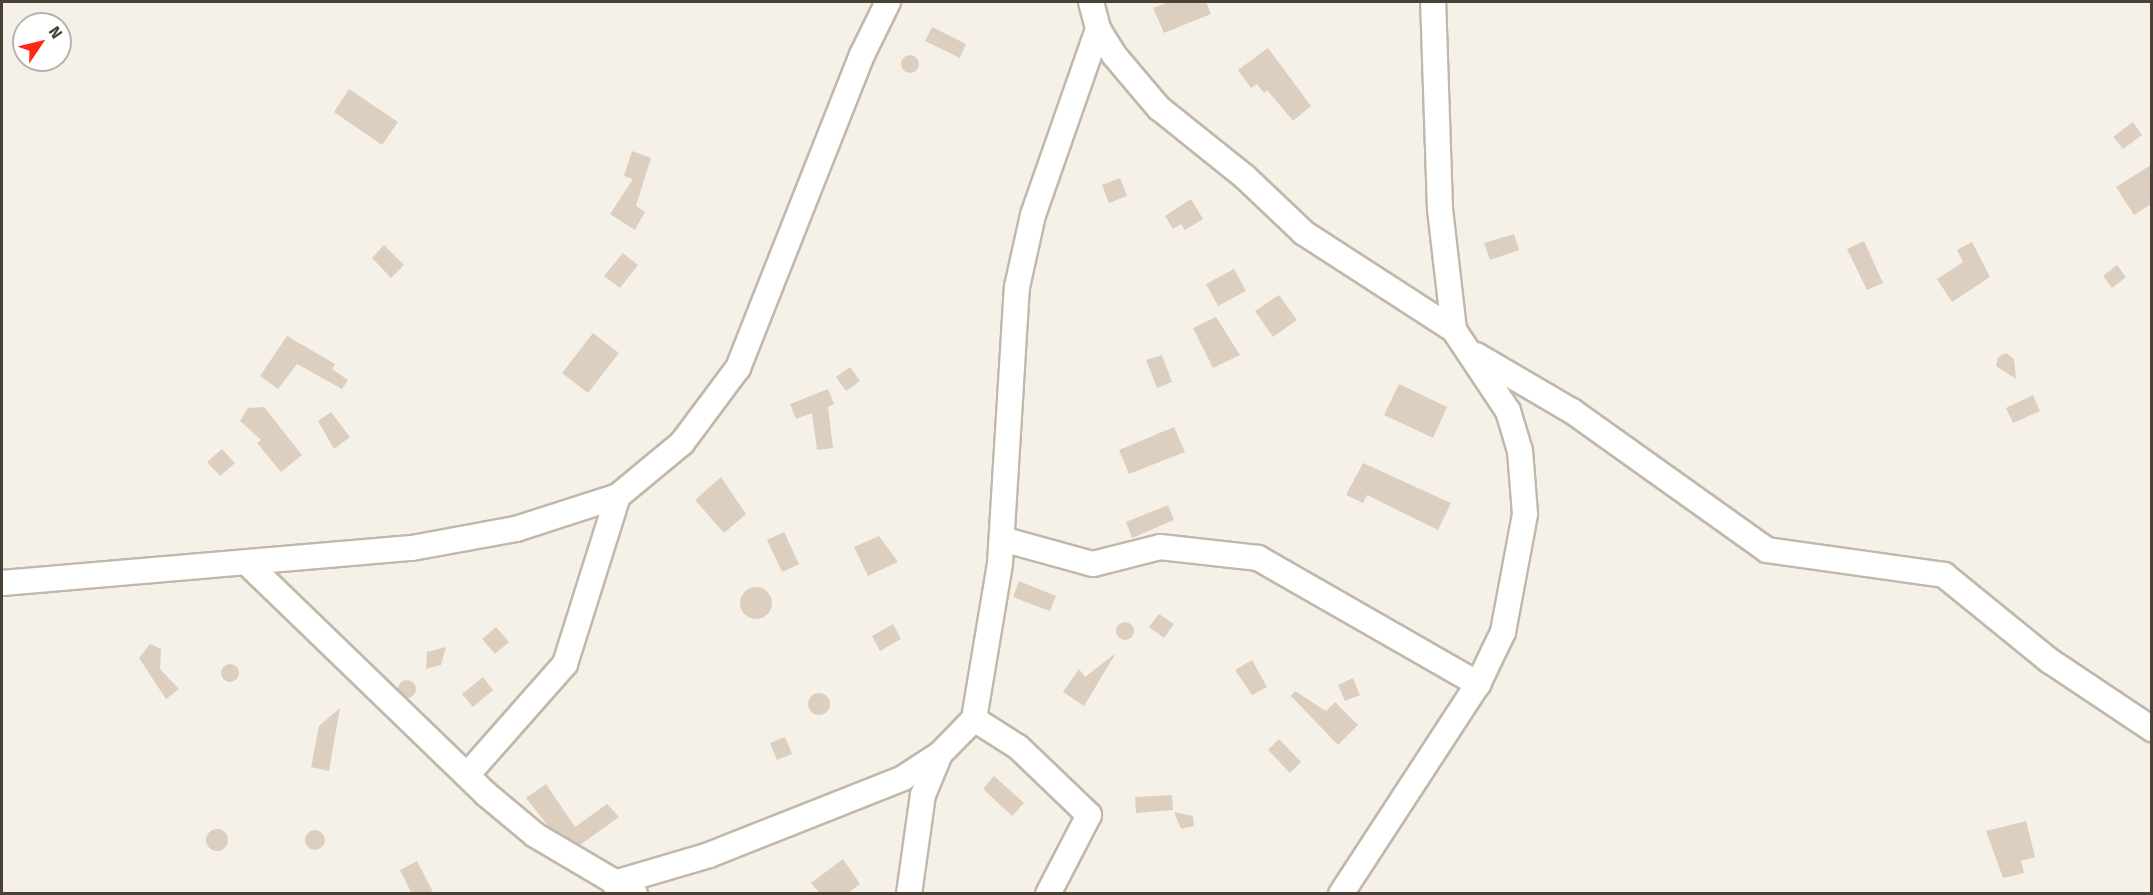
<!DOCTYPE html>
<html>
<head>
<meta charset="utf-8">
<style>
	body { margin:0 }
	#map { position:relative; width:2153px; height:895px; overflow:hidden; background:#f6f1e8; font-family:"Fira Sans",sans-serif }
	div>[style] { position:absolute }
	.building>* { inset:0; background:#dccfbf }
	.round { border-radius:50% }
	.roads { filter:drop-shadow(2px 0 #c2b8aa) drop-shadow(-2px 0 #c2b8aa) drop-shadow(0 2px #c2b8aa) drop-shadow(0 -2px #c2b8aa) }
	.minor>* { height:24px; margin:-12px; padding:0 12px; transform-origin:12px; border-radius:12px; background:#fff }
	span { translate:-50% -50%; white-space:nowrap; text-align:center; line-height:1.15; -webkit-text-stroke:4.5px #fff; paint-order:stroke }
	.frame { position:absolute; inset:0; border:3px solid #4a4136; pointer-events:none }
	.north { position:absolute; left:12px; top:12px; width:60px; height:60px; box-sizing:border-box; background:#fff; border:2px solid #b7b3af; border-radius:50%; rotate:55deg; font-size:16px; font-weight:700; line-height:24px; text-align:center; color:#4a4136 }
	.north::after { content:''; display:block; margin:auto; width:21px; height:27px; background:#ff2816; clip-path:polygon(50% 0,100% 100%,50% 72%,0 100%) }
</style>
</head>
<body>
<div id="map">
	<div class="building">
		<i style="clip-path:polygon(1168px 2px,1206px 2px,1211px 14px,1164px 33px,1153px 8px)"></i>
		<i style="clip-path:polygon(932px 27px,966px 44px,960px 58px,925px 41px)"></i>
		<i style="clip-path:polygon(1268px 48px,1311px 106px,1293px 121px,1267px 90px,1264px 93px,1257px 84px,1251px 88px,1238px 70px)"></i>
		<i class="round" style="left:901px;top:55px;width:18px;height:18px"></i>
		<i style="clip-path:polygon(349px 89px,398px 122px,382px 145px,334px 112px)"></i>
		<i style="clip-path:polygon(2133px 122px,2142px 135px,2123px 149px,2113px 137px)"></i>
		<i style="clip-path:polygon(632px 151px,651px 158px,636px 206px,645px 212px,635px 230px,610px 214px,633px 179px,624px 176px)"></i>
		<i style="clip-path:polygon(2151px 165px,2151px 204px,2134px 215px,2116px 187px)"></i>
		<i style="clip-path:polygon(1120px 178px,1127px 196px,1109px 203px,1102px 185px)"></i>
		<i style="clip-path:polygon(1191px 199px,1203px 219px,1185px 230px,1181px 224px,1173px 229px,1165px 216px)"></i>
		<i style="clip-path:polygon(1514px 234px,1519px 250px,1490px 260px,1484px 243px)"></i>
		<i style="clip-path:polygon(1864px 241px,1883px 283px,1867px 290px,1847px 249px)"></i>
		<i style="clip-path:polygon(1972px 242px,1990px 277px,1952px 302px,1937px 279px,1963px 262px,1957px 250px)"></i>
		<i style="clip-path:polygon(384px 245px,404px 265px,391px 278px,372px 258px)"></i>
		<i style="clip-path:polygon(623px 253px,638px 265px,620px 288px,604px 276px)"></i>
		<i style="clip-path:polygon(2117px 265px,2126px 277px,2112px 288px,2103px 276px)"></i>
		<i style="clip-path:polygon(1234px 269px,1246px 291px,1218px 306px,1206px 284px)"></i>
		<i style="clip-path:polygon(1279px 295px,1297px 320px,1273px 337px,1255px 311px)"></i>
		<i style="clip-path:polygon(1216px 317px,1240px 355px,1213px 368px,1193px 328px)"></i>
		<i style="clip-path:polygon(593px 333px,619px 353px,588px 393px,562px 373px)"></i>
		<i style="clip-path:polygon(287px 336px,335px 364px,332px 369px,348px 380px,342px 389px,297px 364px,278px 389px,260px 376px)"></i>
		<i style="clip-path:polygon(2006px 353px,2014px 359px,2016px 379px,1996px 366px,1998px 357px)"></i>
		<i style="clip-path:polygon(1162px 355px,1172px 382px,1157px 388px,1146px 360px)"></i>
		<i style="clip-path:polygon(850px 367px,860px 381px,846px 391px,836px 377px)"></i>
		<i style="clip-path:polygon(1399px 384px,1447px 407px,1433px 438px,1384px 415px)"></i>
		<i style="clip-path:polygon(828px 389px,834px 404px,828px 407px,833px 448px,817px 450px,812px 413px,796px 419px,790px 404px)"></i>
		<i style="clip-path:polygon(2033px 395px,2040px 411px,2013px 423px,2006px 408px)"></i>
		<i style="clip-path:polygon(264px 407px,302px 455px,281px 472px,257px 443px,261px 440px,240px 421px,248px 408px)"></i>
		<i style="clip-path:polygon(331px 412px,350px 437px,334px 449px,318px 421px)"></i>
		<i style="clip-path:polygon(1174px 427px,1185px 452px,1129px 474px,1119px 450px)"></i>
		<i style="clip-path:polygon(222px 449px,235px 463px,220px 476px,207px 462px)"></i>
		<i style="clip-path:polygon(1363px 463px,1451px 503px,1438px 530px,1367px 495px,1363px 503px,1346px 495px)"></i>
		<i style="clip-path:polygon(721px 477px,746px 514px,724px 533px,695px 500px)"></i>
		<i style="clip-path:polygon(1168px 505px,1174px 520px,1132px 538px,1126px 522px)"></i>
		<i style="clip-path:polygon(784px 532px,799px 564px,782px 572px,767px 540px)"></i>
		<i style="clip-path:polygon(879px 536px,898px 562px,868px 576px,854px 547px)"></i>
		<i style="clip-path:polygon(1019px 581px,1056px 596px,1050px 611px,1013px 597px)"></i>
		<i class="round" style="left:740px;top:587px;width:32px;height:32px"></i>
		<i style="clip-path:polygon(1159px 614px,1174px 624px,1164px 638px,1149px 627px)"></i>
		<i class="round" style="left:1116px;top:622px;width:18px;height:18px"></i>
		<i style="clip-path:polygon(893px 624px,901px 639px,880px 651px,872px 636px)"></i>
		<i style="clip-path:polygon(496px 627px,509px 642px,495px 654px,482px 639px)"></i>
		<i style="clip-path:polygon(150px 644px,161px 649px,160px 669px,179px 689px,166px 699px,139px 658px)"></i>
		<i style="clip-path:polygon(446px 647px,441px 665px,426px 669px,427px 652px)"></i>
		<i style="clip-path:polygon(1116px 653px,1084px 706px,1063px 692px,1079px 669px,1085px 677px)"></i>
		<i style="clip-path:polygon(1252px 660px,1267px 687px,1252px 695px,1235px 670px)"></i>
		<i class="round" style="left:221px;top:664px;width:18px;height:18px"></i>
		<i style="clip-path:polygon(483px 677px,493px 690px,473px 707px,462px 694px)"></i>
		<i style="clip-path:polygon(1353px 678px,1360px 695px,1345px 701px,1338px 685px)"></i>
		<i class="round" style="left:398px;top:680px;width:18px;height:18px"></i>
		<i style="clip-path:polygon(1295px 691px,1326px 711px,1335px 702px,1358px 725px,1338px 745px,1291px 696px)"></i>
		<i class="round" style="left:808px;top:693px;width:22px;height:22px"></i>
		<i style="clip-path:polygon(340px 708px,329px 771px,311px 767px,319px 726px)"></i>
		<i style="clip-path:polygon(785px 737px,792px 754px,777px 760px,770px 743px)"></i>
		<i style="clip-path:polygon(1279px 739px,1301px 762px,1290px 773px,1268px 750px)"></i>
		<i style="clip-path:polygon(994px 776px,1024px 803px,1012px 816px,983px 789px)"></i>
		<i style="clip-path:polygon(546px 784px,575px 827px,607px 804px,619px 817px,580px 845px,549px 827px,526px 798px)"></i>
		<i style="clip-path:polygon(1172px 795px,1173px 810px,1136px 813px,1135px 797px)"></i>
		<i style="clip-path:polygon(1174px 812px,1193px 816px,1194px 826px,1181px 829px)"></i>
		<i style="clip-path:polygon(2026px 821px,2035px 857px,2021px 861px,2024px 873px,2003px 878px,1986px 831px)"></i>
		<i class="round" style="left:206px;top:829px;width:22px;height:22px"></i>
		<i class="round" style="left:305px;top:830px;width:20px;height:20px"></i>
		<i style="clip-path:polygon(843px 859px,860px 884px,847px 894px,820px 894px,811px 883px)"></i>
		<i style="clip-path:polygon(417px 861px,434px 894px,412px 894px,400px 870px)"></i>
	</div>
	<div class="roads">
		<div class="minor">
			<i style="left:1091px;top:2px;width:28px;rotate:75deg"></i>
			<i style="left:1098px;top:29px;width:31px;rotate:58deg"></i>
			<i style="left:1114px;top:55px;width:70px;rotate:49.7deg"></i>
			<i style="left:1159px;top:108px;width:110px;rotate:38.7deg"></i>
			<i style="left:1245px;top:177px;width:81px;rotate:43.5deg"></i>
			<i style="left:1304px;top:233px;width:179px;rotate:32.9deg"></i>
			<i style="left:1476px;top:355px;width:111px;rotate:30.3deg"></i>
			<i style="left:1572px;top:411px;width:239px;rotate:35.5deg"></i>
			<i style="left:1767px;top:550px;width:179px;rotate:8deg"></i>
			<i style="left:1944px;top:575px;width:136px;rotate:39.1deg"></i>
			<i style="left:2050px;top:661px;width:123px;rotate:33.7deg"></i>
			<i style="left:1002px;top:539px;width:94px;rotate:15.4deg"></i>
			<i style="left:1093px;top:564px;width:69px;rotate:-14.2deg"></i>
			<i style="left:1160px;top:547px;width:99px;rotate:6.4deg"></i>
			<i style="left:1258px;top:558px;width:254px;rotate:29.8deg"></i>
			<i style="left:248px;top:564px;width:331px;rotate:44deg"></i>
			<i style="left:486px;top:794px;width:64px;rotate:39.9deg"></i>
			<i style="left:535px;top:835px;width:116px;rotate:30.5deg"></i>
			<i style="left:2px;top:583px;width:411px;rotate:-4.9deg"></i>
			<i style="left:412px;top:548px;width:106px;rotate:-10.4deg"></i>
			<i style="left:516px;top:529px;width:107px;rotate:-17.9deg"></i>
			<i style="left:618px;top:496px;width:83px;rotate:-39.6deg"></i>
			<i style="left:682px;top:443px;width:94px;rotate:-53.3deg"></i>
			<i style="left:738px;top:368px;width:337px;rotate:-68.4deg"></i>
			<i style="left:862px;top:55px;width:59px;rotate:-63.9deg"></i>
			<i style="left:468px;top:774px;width:147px;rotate:-48.6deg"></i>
			<i style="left:565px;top:664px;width:176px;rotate:-72.5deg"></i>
			<i style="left:614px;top:883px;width:99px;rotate:-16.4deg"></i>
			<i style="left:709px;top:855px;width:209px;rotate:-21.6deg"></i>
			<i style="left:903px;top:778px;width:44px;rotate:-33deg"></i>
			<i style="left:940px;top:754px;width:49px;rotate:-45.8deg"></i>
			<i style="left:909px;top:894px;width:100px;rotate:-82deg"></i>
			<i style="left:923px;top:795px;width:44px;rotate:-67.5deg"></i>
			<i style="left:1048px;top:894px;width:89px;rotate:-62.6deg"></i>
			<i style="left:1089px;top:815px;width:98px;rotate:-136.2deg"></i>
			<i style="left:1018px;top:747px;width:52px;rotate:-147.5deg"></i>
			<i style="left:974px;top:719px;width:158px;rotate:-80.5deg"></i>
			<i style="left:1000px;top:563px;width:277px;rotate:-86.5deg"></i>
			<i style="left:1017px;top:287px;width:74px;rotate:-77.5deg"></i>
			<i style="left:1033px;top:215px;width:197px;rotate:-70.7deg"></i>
			<i style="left:1341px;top:894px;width:251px;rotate:-56.9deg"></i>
			<i style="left:1478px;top:684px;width:58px;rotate:-64.3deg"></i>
			<i style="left:1503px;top:632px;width:120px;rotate:-79.4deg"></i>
			<i style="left:1525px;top:514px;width:63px;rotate:-94.5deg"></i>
			<i style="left:1520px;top:451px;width:42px;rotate:-106.7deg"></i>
			<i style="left:1508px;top:411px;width:97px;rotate:-123.7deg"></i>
			<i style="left:1454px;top:330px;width:122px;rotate:-96.6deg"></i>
			<i style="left:1440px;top:209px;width:207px;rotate:-91.9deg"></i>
		</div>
	</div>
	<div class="frame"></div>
	<div class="north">N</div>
</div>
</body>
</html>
